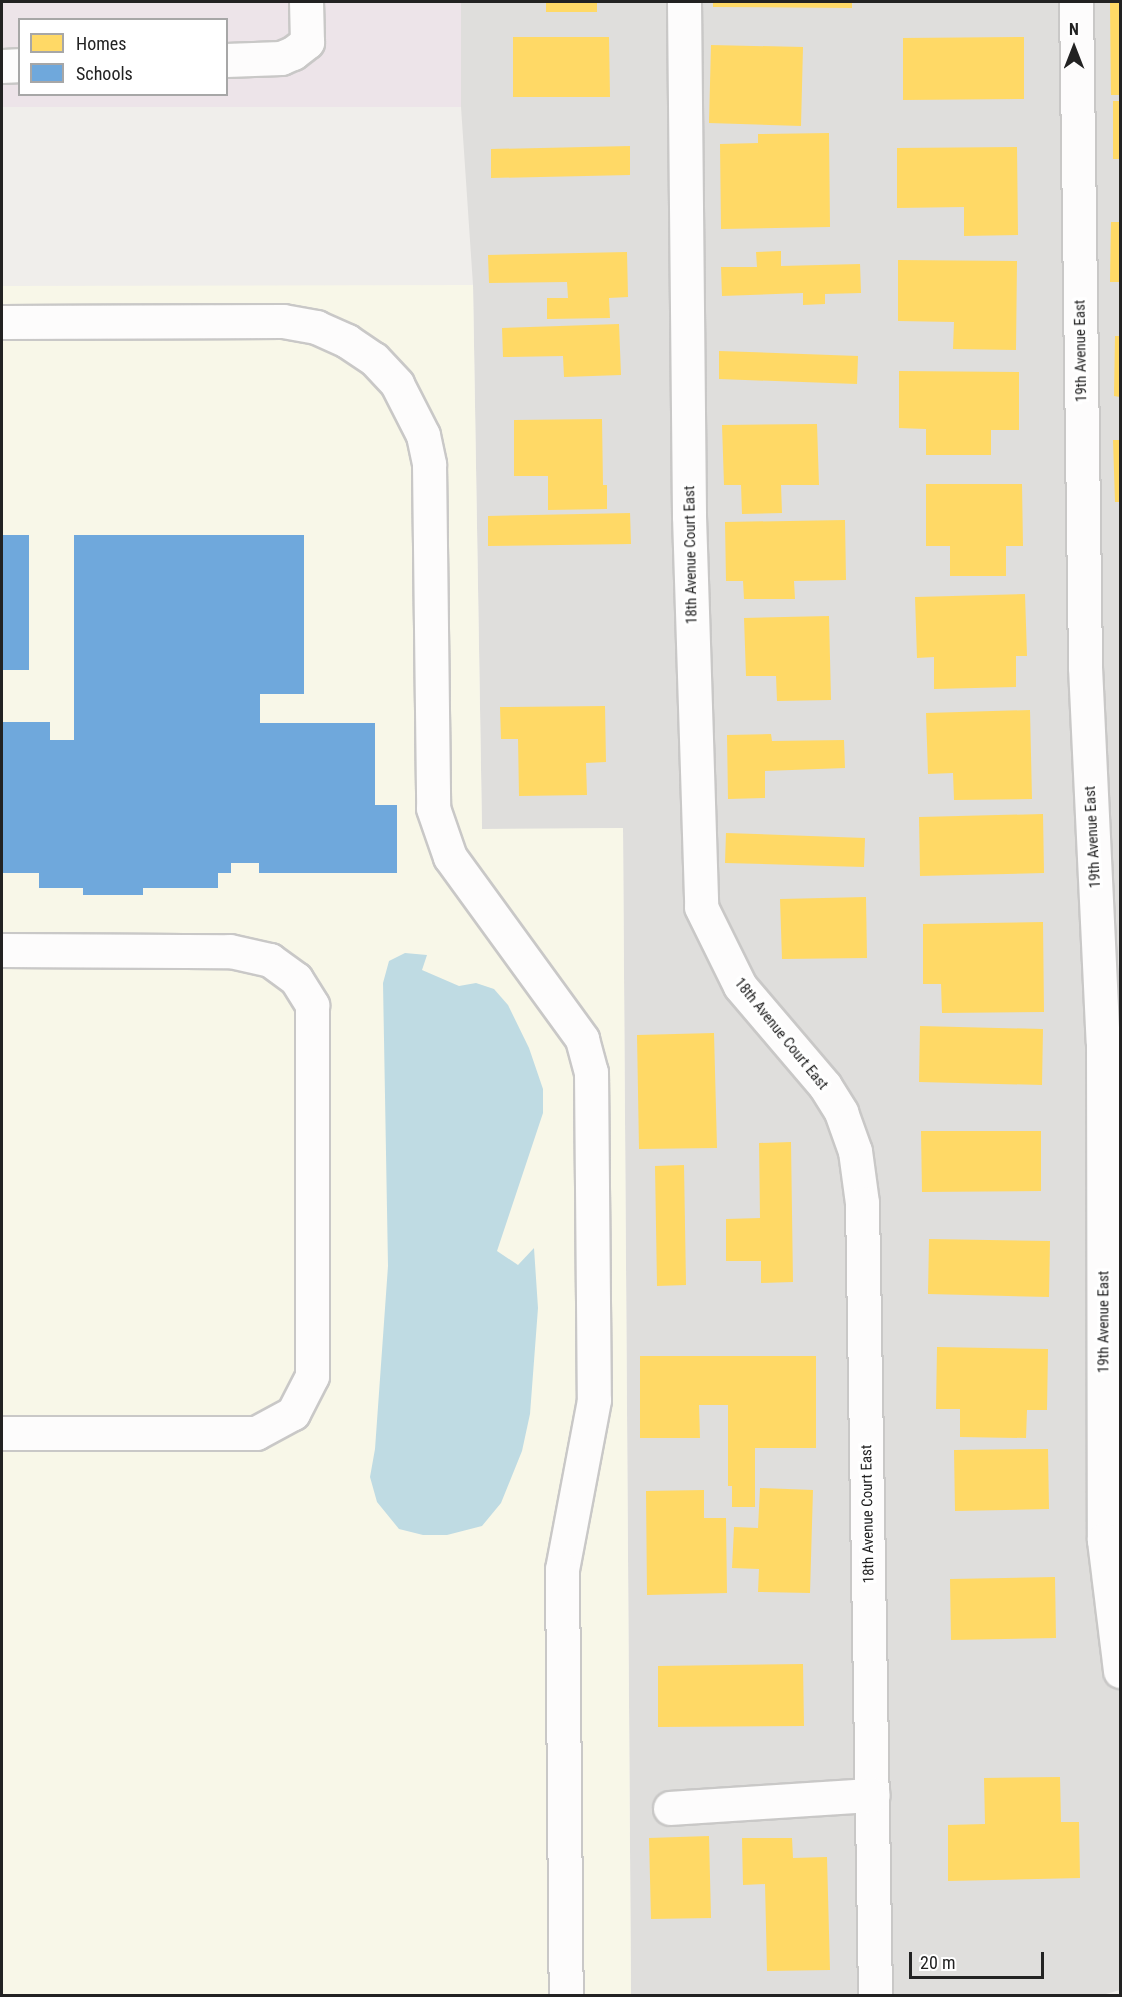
<!DOCTYPE html>
<html>
<head>
<meta charset="utf-8">
<style>
	body { margin:0 }
	#map { position:relative; width:1122px; height:1997px; overflow:hidden; background:#f0eeeb; font-family:"Roboto Condensed",sans-serif }
	div>[style] { position:absolute }
	.residential>* { inset:0; background:#dfdedc }
	.industrial>* { inset:0; background:#ede4e9 }
	.education>* { inset:0; background:#f8f7e8 }
	.water>* { inset:0; background:#bfdbe3 }
	.homes>* { inset:0; background:#ffd966 }
	.schools>* { inset:0; background:#6fa8dc }
	.roads { filter:drop-shadow(2px 0 #c9c8c7) drop-shadow(-2px 0 #c9c8c7) drop-shadow(0 2px #c9c8c7) drop-shadow(0 -2px #c9c8c7) }
	.minor>* { height:33px; margin:-16.5px; padding:0 16.5px; transform-origin:16.5px; border-radius:16.5px; background:#fdfcfc }
	span { translate:-50% -50%; white-space:nowrap; text-align:center; line-height:1.15; -webkit-text-stroke:6px #fff; paint-order:stroke }
	.street-label { font-size:15px; color:#222 }
	.frame { position:absolute; inset:0; border:3px solid #222; pointer-events:none }
	.legend { position:absolute; left:18px; top:18px; width:210px; height:78px; box-sizing:border-box; background:#fff; border:2px solid #a7a7a7; margin:0; padding:8px 10px; list-style:none; font-size:18px; color:#222 }
	.legend li { display:flex; align-items:center; gap:12px; height:30px }
	.legend b { width:30px; border:2px solid #a7a7a7 }
	.north { position:absolute; left:1044px; top:18px; width:60px; height:60px; -webkit-text-stroke:4px #fff; paint-order:stroke; rotate:0deg; font-size:16px; font-weight:700; line-height:24px; text-align:center; color:#222 }
	.north::after { content:''; display:block; margin:auto; width:21px; height:27px; background:#222; clip-path:polygon(50% 0,100% 100%,50% 72%,0 100%) }
	.scale { position:absolute; left:909px; top:1952px; width:135px; height:27px; box-sizing:border-box; border:3px solid #222; border-top:0; padding-left:8px; font-size:18px; line-height:21px; white-space:nowrap; color:#222; -webkit-text-stroke:4px #fff; paint-order:stroke }
</style>
</head>
<body>
<div id="map">
	<div class="residential">
		<i style="clip-path:polygon(461px 2px,1120px 2px,1120px 1990px,1099px 1996px,631px 1995px,623px 828px,482px 830px,473px 285px,461px 107px)"></i>
	</div>
	<div class="industrial">
		<i style="clip-path:polygon(evenodd,2px 2px,461px 2px,461px 107px,2px 107px,2px 2px,20px 20px,226px 20px,226px 94px,20px 94px,20px 20px)"></i>
	</div>
	<div class="education">
		<i style="clip-path:polygon(473px 285px,482px 829px,623px 828px,631px 1995px,2px 1995px,2px 286px)"></i>
	</div>
	<div class="water">
		<i style="clip-path:polygon(405px 953px,427px 955px,422px 970px,459px 986px,476px 983px,494px 989px,508px 1005px,529px 1048px,543px 1089px,543px 1113px,497px 1251px,518px 1265px,534px 1248px,538px 1308px,530px 1414px,522px 1451px,501px 1503px,482px 1526px,447px 1535px,423px 1535px,399px 1529px,377px 1502px,370px 1477px,375px 1449px,388px 1266px,383px 983px,389px 961px)"></i>
	</div>
	<div class="homes">
		<i style="clip-path:polygon(546px 2px,597px 2px,597px 12px,546px 12px)"></i>
		<i style="clip-path:polygon(713px 2px,852px 2px,852px 8px,713px 7px)"></i>
		<i style="clip-path:polygon(1110px 3px,1120px 3px,1120px 95px,1111px 95px)"></i>
		<i style="clip-path:polygon(513px 37px,609px 37px,610px 97px,513px 97px)"></i>
		<i style="clip-path:polygon(1024px 37px,1024px 99px,903px 100px,903px 38px)"></i>
		<i style="clip-path:polygon(711px 45px,803px 47px,801px 126px,709px 123px)"></i>
		<i style="clip-path:polygon(1113px 101px,1120px 101px,1120px 159px,1113px 159px)"></i>
		<i style="clip-path:polygon(829px 133px,830px 227px,721px 229px,720px 144px,758px 143px,758px 134px)"></i>
		<i style="clip-path:polygon(630px 146px,630px 175px,491px 178px,491px 149px)"></i>
		<i style="clip-path:polygon(1017px 147px,1018px 235px,964px 236px,964px 207px,897px 208px,897px 148px)"></i>
		<i style="clip-path:polygon(1111px 222px,1120px 222px,1120px 282px,1110px 282px)"></i>
		<i style="clip-path:polygon(781px 251px,781px 266px,860px 264px,861px 293px,825px 294px,825px 304px,803px 305px,803px 293px,722px 296px,721px 267px,757px 267px,756px 252px)"></i>
		<i style="clip-path:polygon(627px 252px,628px 297px,609px 298px,610px 318px,547px 319px,547px 298px,568px 298px,567px 282px,489px 283px,488px 255px)"></i>
		<i style="clip-path:polygon(898px 260px,1017px 261px,1016px 350px,953px 349px,954px 322px,898px 321px)"></i>
		<i style="clip-path:polygon(619px 324px,621px 375px,564px 377px,563px 356px,503px 357px,502px 328px)"></i>
		<i style="clip-path:polygon(1115px 336px,1120px 336px,1120px 397px,1114px 396px)"></i>
		<i style="clip-path:polygon(719px 351px,858px 356px,857px 384px,719px 379px)"></i>
		<i style="clip-path:polygon(899px 371px,1019px 372px,1019px 430px,991px 430px,991px 455px,926px 455px,926px 429px,899px 428px)"></i>
		<i style="clip-path:polygon(602px 419px,603px 485px,607px 485px,607px 509px,548px 510px,548px 476px,514px 476px,514px 420px)"></i>
		<i style="clip-path:polygon(817px 424px,819px 485px,781px 485px,782px 513px,742px 514px,741px 485px,724px 485px,722px 425px)"></i>
		<i style="clip-path:polygon(1113px 440px,1120px 440px,1120px 502px,1115px 502px)"></i>
		<i style="clip-path:polygon(926px 484px,1022px 484px,1023px 546px,1006px 546px,1006px 576px,950px 576px,950px 546px,926px 546px)"></i>
		<i style="clip-path:polygon(630px 513px,631px 544px,488px 546px,488px 516px)"></i>
		<i style="clip-path:polygon(845px 520px,846px 580px,794px 581px,795px 599px,744px 599px,743px 581px,726px 581px,725px 522px)"></i>
		<i style="clip-path:polygon(1025px 594px,1027px 656px,1016px 656px,1016px 687px,934px 689px,934px 657px,917px 658px,915px 597px)"></i>
		<i style="clip-path:polygon(829px 616px,831px 700px,777px 701px,776px 676px,746px 676px,744px 618px)"></i>
		<i style="clip-path:polygon(605px 706px,606px 762px,586px 763px,587px 795px,519px 796px,518px 739px,501px 739px,500px 707px)"></i>
		<i style="clip-path:polygon(1030px 710px,1032px 799px,954px 800px,953px 773px,928px 774px,926px 713px)"></i>
		<i style="clip-path:polygon(771px 734px,772px 741px,844px 740px,845px 768px,765px 771px,765px 798px,728px 799px,727px 735px)"></i>
		<i style="clip-path:polygon(1043px 814px,1044px 873px,920px 876px,919px 817px)"></i>
		<i style="clip-path:polygon(726px 833px,865px 838px,864px 867px,725px 863px)"></i>
		<i style="clip-path:polygon(866px 897px,867px 958px,782px 959px,780px 899px)"></i>
		<i style="clip-path:polygon(1043px 922px,1044px 1012px,942px 1013px,941px 984px,923px 984px,923px 924px)"></i>
		<i style="clip-path:polygon(920px 1026px,1043px 1029px,1042px 1085px,919px 1082px)"></i>
		<i style="clip-path:polygon(714px 1033px,717px 1148px,639px 1149px,637px 1035px)"></i>
		<i style="clip-path:polygon(921px 1131px,1041px 1131px,1041px 1191px,922px 1192px)"></i>
		<i style="clip-path:polygon(791px 1142px,793px 1282px,761px 1283px,761px 1261px,726px 1261px,726px 1219px,760px 1218px,759px 1143px)"></i>
		<i style="clip-path:polygon(684px 1165px,686px 1285px,657px 1286px,655px 1166px)"></i>
		<i style="clip-path:polygon(929px 1239px,1050px 1241px,1049px 1297px,928px 1294px)"></i>
		<i style="clip-path:polygon(937px 1347px,1048px 1349px,1047px 1410px,1027px 1410px,1026px 1438px,960px 1437px,960px 1409px,936px 1409px)"></i>
		<i style="clip-path:polygon(640px 1356px,816px 1356px,816px 1448px,755px 1448px,755px 1507px,732px 1507px,732px 1486px,728px 1486px,728px 1405px,699px 1405px,700px 1438px,640px 1438px)"></i>
		<i style="clip-path:polygon(1048px 1449px,1049px 1509px,955px 1511px,954px 1450px)"></i>
		<i style="clip-path:polygon(760px 1488px,813px 1490px,810px 1593px,758px 1592px,759px 1569px,732px 1568px,734px 1527px,758px 1528px)"></i>
		<i style="clip-path:polygon(704px 1490px,704px 1518px,726px 1518px,727px 1593px,647px 1595px,646px 1491px)"></i>
		<i style="clip-path:polygon(1055px 1577px,1056px 1638px,951px 1640px,950px 1579px)"></i>
		<i style="clip-path:polygon(803px 1664px,804px 1726px,658px 1727px,658px 1666px)"></i>
		<i style="clip-path:polygon(1060px 1777px,1061px 1822px,1079px 1822px,1080px 1878px,948px 1881px,948px 1825px,985px 1824px,984px 1778px)"></i>
		<i style="clip-path:polygon(709px 1836px,711px 1918px,651px 1919px,649px 1838px)"></i>
		<i style="clip-path:polygon(742px 1838px,792px 1838px,793px 1858px,827px 1857px,830px 1970px,767px 1971px,765px 1884px,743px 1885px)"></i>
	</div>
	<div class="schools">
		<i style="clip-path:polygon(2px 535px,29px 535px,29px 670px,2px 670px)"></i>
		<i style="clip-path:polygon(74px 535px,304px 535px,304px 694px,260px 694px,260px 723px,375px 723px,375px 805px,397px 805px,397px 873px,259px 873px,259px 863px,231px 863px,231px 873px,218px 873px,218px 888px,143px 888px,143px 895px,83px 895px,83px 888px,39px 888px,39px 873px,2px 873px,2px 722px,50px 722px,50px 740px,74px 740px)"></i>
	</div>
	<div class="roads">
		<div class="minor">
			<i style="left:684px;top:2px;width:514px;rotate:89.44deg"></i>
			<i style="left:689px;top:516px;width:391px;rotate:88.2deg"></i>
			<i style="left:701px;top:907px;width:88px;rotate:63.7deg"></i>
			<i style="left:740px;top:986px;width:131px;rotate:49.6deg"></i>
			<i style="left:825px;top:1086px;width:31px;rotate:58deg"></i>
			<i style="left:841px;top:1112px;width:41px;rotate:70.3deg"></i>
			<i style="left:855px;top:1151px;width:52px;rotate:82.3deg"></i>
			<i style="left:862px;top:1203px;width:793px;rotate:89.06deg"></i>
			<i style="left:1076px;top:2px;width:665px;rotate:89.22deg"></i>
			<i style="left:1085px;top:667px;width:375px;rotate:87.3deg"></i>
			<i style="left:1103px;top:1042px;width:498px;rotate:89.9deg"></i>
			<i style="left:1104px;top:1540px;width:132px;rotate:83deg"></i>
			<i style="left:226px;top:60px;width:55px;rotate:-2.1deg"></i>
			<i style="left:281px;top:58px;width:13px;rotate:-23deg"></i>
			<i style="left:293px;top:53px;width:18px;rotate:-38deg"></i>
			<i style="left:307px;top:42px;width:40px;rotate:-91.4deg"></i>
			<i style="left:2px;top:66px;width:18px;rotate:-3deg"></i>
			<i style="left:2px;top:322px;width:281px;rotate:-0.2deg"></i>
			<i style="left:283px;top:321px;width:34px;rotate:10deg"></i>
			<i style="left:316px;top:327px;width:34px;rotate:24deg"></i>
			<i style="left:347px;top:341px;width:32px;rotate:34deg"></i>
			<i style="left:374px;top:359px;width:34px;rotate:47deg"></i>
			<i style="left:397px;top:384px;width:57px;rotate:63deg"></i>
			<i style="left:423px;top:435px;width:30px;rotate:78deg"></i>
			<i style="left:429px;top:464px;width:344px;rotate:89.3deg"></i>
			<i style="left:433px;top:808px;width:52px;rotate:70.9deg"></i>
			<i style="left:450px;top:857px;width:225px;rotate:54deg"></i>
			<i style="left:582px;top:1039px;width:34px;rotate:75deg"></i>
			<i style="left:591px;top:1072px;width:328px;rotate:89.5deg"></i>
			<i style="left:594px;top:1400px;width:172px;rotate:100.7deg"></i>
			<i style="left:562px;top:1569px;width:427px;rotate:89.5deg"></i>
			<i style="left:2px;top:950px;width:228px;rotate:0.3deg"></i>
			<i style="left:230px;top:951px;width:41px;rotate:12.7deg"></i>
			<i style="left:270px;top:960px;width:32px;rotate:36deg"></i>
			<i style="left:296px;top:979px;width:31px;rotate:58deg"></i>
			<i style="left:312px;top:1005px;width:371px;rotate:90deg"></i>
			<i style="left:312px;top:1376px;width:42px;rotate:117.2deg"></i>
			<i style="left:293px;top:1413px;width:42px;rotate:151.6deg"></i>
			<i style="left:256px;top:1433px;width:254px;rotate:180deg"></i>
			<i style="left:670px;top:1808px;width:203px;rotate:-3.7deg"></i>
		</div>
	</div>
	<div class="street-label">
		<span style="left:1081px;top:351px;rotate:-91deg">19th Avenue East</span>
		<span style="left:691px;top:555px;rotate:-91deg">18th Avenue Court East</span>
		<span style="left:1093px;top:837px;rotate:-93deg">19th Avenue East</span>
		<span style="left:781px;top:1034px;rotate:51deg">18th Avenue Court East</span>
		<span style="left:1104px;top:1322px;rotate:-90deg">19th Avenue East</span>
		<span style="left:868px;top:1514px;rotate:-91deg">18th Avenue Court East</span>
	</div>
	<div class="frame"></div>
	<ul class="legend">
	<li><b style="height:16px;background:#ffd966"></b>Homes</li>
	<li><b style="height:16px;background:#6fa8dc"></b>Schools</li>
	</ul>
	<div class="north">N</div>
	<div class="scale">20 m</div>
</div>
</body>
</html>
